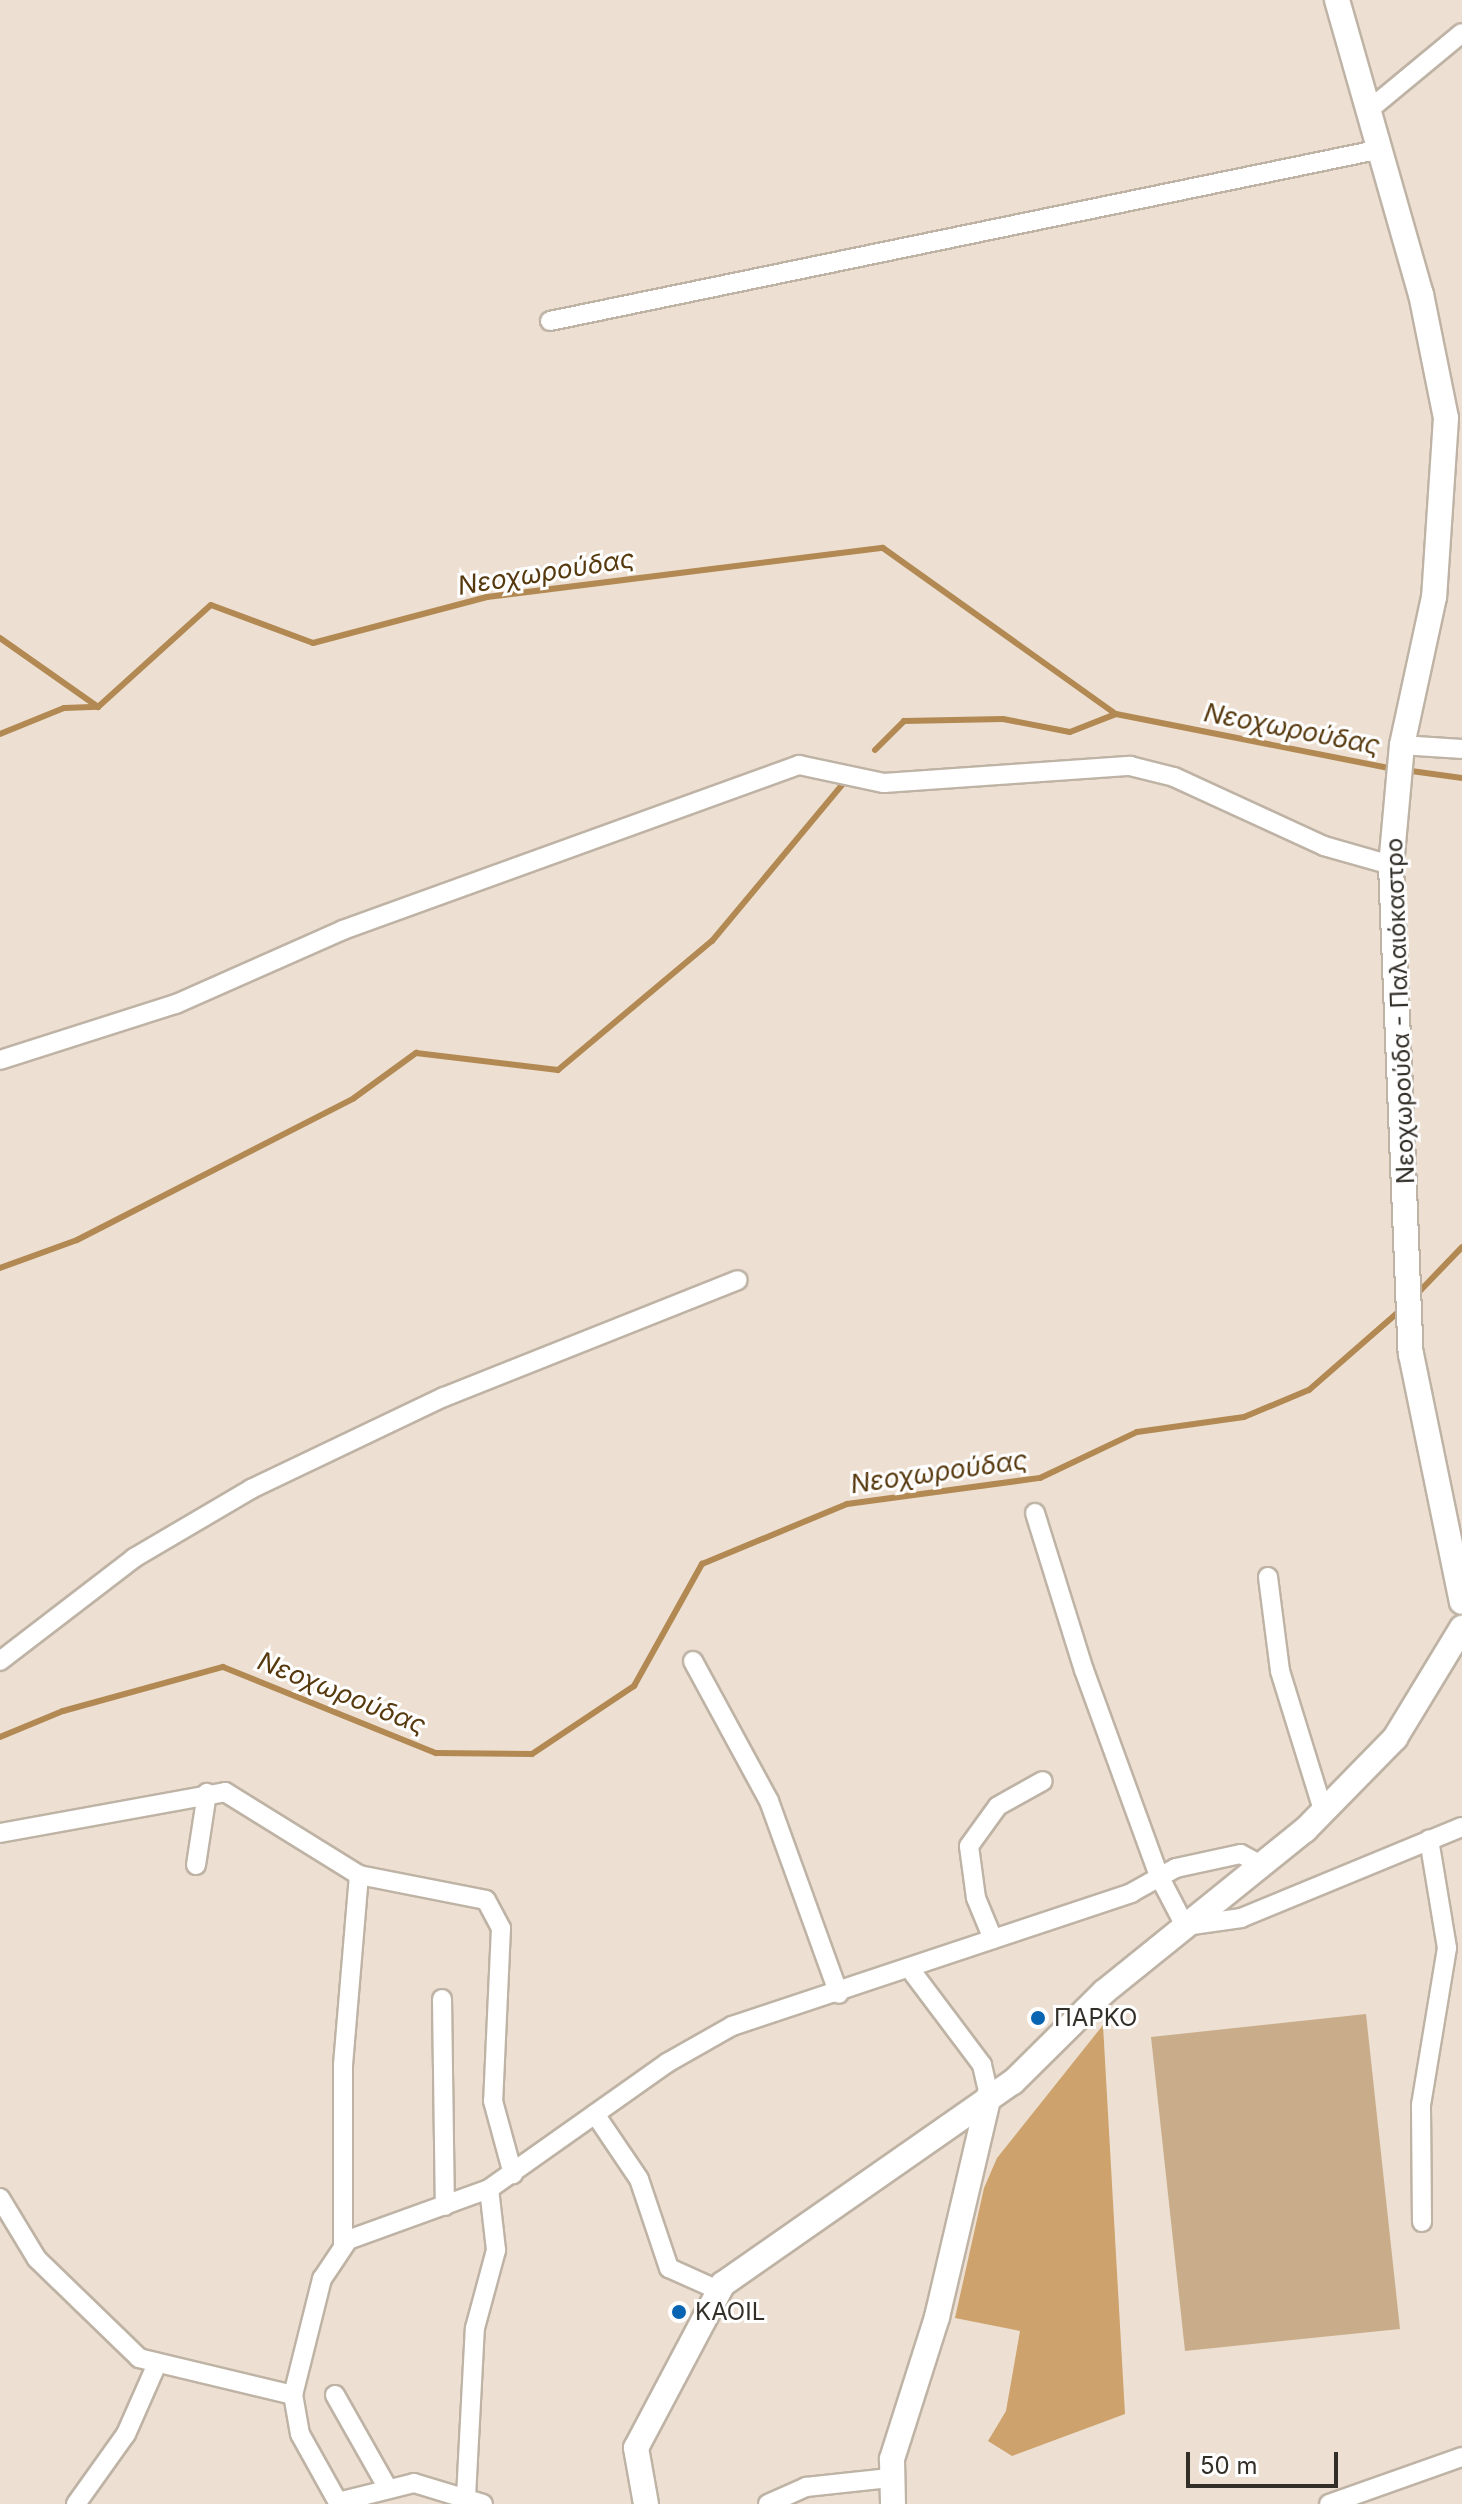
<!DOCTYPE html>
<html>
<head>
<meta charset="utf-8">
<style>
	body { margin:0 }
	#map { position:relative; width:1462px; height:2504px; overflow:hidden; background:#ede0d2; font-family:Inter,sans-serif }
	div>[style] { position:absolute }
	.green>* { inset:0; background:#c9ad8b }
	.forest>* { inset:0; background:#cda26c }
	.stream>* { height:6px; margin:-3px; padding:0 3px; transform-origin:3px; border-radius:3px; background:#b38953 }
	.roads { filter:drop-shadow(2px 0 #beb3a5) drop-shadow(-2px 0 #beb3a5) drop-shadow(0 2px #beb3a5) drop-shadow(0 -2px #beb3a5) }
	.street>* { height:18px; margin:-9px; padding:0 9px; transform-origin:9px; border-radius:9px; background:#fff }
	.secondary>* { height:24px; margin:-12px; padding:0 12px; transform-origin:12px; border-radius:12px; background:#fff }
	.dots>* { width:22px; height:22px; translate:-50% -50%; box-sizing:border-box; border:4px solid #fff; border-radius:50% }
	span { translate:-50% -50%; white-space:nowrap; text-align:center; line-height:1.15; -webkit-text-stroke:6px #fff; paint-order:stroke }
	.street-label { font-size:24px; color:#322e28 }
	.poi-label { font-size:24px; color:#322e28 }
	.left { translate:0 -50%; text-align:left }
	.water-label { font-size:26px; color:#57390e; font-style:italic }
	.scale { position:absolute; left:1186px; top:2452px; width:152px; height:36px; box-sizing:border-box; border:4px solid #322e28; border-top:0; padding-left:10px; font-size:24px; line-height:28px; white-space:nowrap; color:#322e28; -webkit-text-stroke:6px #fff; paint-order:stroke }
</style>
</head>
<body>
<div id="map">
	<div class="green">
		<i style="clip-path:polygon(1366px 2014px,1400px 2329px,1185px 2351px,1151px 2037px)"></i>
	</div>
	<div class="forest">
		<i style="clip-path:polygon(1103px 2025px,1125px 2414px,1012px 2456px,988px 2441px,1006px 2411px,1020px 2331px,955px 2318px,984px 2188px,997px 2158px)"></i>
	</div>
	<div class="stream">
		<i style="left:0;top:638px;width:120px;rotate:35.1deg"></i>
		<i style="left:98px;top:707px;width:152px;rotate:-42.1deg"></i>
		<i style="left:211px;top:605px;width:109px;rotate:20.4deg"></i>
		<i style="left:313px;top:643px;width:180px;rotate:-14.8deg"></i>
		<i style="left:487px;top:597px;width:399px;rotate:-7.1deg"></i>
		<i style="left:883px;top:548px;width:286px;rotate:35.5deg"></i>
		<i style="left:1116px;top:714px;width:282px;rotate:11.2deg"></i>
		<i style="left:0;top:734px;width:69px;rotate:-22.1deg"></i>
		<i style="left:64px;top:708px;width:34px;rotate:-2deg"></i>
		<i style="left:875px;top:750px;width:41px;rotate:-45deg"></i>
		<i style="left:904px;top:721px;width:99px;rotate:-1.2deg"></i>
		<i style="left:1003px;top:719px;width:68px;rotate:11deg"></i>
		<i style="left:1070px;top:732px;width:49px;rotate:-21.4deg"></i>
		<i style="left:1404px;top:770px;width:59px;rotate:7.9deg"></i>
		<i style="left:0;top:1268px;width:82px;rotate:-20deg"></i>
		<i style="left:77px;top:1240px;width:311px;rotate:-27.1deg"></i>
		<i style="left:354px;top:1098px;width:77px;rotate:-36deg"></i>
		<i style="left:416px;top:1053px;width:143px;rotate:6.8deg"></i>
		<i style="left:558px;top:1070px;width:201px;rotate:-40deg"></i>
		<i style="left:712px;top:941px;width:211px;rotate:-50.2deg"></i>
		<i style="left:1417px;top:1294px;width:65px;rotate:-46.2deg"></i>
		<i style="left:0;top:1737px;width:68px;rotate:-22.4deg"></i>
		<i style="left:63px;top:1711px;width:166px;rotate:-15.4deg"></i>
		<i style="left:223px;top:1667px;width:230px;rotate:22deg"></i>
		<i style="left:436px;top:1753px;width:96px;rotate:0.6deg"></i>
		<i style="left:532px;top:1754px;width:123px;rotate:-33.7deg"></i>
		<i style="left:634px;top:1686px;width:140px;rotate:-60.9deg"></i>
		<i style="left:702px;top:1564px;width:157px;rotate:-22.5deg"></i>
		<i style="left:847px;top:1504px;width:195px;rotate:-7.7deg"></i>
		<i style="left:1040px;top:1478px;width:107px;rotate:-25.4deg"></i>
		<i style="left:1137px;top:1432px;width:108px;rotate:-8deg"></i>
		<i style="left:1244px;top:1417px;width:70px;rotate:-22.6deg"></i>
		<i style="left:1309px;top:1390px;width:125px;rotate:-41.1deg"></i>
	</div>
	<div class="roads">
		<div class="street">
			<i style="left:1370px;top:109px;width:119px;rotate:-39.6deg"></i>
			<i style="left:550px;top:321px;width:849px;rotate:-11.69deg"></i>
			<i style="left:1402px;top:745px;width:60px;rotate:3.8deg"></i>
			<i style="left:0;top:1060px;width:185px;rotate:-17.7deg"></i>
			<i style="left:176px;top:1004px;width:183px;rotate:-23.9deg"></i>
			<i style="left:343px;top:930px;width:485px;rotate:-19.9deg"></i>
			<i style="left:799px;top:765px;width:87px;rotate:12deg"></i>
			<i style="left:884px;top:783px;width:247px;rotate:-4deg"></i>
			<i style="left:1130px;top:766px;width:45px;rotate:14deg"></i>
			<i style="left:1174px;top:777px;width:165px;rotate:24.7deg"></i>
			<i style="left:1324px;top:846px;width:70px;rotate:15.8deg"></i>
			<i style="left:1035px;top:1513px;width:164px;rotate:72.7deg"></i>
			<i style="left:1084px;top:1670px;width:219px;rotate:70deg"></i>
			<i style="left:1159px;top:1876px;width:56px;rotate:62.5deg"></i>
			<i style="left:1185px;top:1926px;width:57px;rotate:-8.1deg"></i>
			<i style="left:1241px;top:1918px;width:239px;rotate:-22.4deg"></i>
			<i style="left:1268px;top:1577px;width:95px;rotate:82.7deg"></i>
			<i style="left:1280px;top:1671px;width:149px;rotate:72.8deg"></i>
			<i style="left:0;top:1661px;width:169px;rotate:-37.5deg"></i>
			<i style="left:134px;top:1558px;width:136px;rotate:-30.5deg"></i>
			<i style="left:251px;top:1489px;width:214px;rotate:-25.5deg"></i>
			<i style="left:444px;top:1397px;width:316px;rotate:-21.7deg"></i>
			<i style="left:693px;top:1661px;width:159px;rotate:61.5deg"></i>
			<i style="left:769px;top:1801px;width:205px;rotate:70.1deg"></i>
			<i style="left:0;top:1833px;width:229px;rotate:-10.3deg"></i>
			<i style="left:225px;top:1792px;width:158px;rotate:31.8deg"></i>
			<i style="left:359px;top:1875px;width:129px;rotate:11.1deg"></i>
			<i style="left:486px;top:1900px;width:32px;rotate:62deg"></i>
			<i style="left:501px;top:1928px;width:173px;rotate:92.6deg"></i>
			<i style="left:493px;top:2101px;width:76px;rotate:74.7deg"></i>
			<i style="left:196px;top:1865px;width:73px;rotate:-81.3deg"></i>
			<i style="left:993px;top:1939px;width:44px;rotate:-112.5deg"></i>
			<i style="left:976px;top:1898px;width:52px;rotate:-97.7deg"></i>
			<i style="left:969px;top:1846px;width:49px;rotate:-54.1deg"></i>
			<i style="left:998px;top:1806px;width:51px;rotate:-29.1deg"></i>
			<i style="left:910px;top:1969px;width:120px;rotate:53.1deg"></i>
			<i style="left:982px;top:2065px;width:32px;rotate:77deg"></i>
			<i style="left:442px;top:1999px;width:207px;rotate:89.2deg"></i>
			<i style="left:595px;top:2114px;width:78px;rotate:55.9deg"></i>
			<i style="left:639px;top:2179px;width:94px;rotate:71.4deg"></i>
			<i style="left:669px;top:2268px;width:54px;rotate:24.2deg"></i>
			<i style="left:0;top:2198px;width:71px;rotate:58.8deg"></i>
			<i style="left:37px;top:2259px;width:142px;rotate:44.1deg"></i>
			<i style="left:139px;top:2358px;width:158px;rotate:13.5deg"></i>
			<i style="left:1422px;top:2222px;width:117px;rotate:-90.5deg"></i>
			<i style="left:1421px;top:2105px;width:159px;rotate:-80.6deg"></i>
			<i style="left:1447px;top:1948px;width:110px;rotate:-99.4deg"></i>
			<i style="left:343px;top:2244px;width:179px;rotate:-90deg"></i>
			<i style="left:343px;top:2065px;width:191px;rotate:-85.2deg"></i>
			<i style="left:335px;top:2395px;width:103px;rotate:60.5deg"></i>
			<i style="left:466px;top:2497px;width:169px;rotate:-87deg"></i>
			<i style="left:475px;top:2328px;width:81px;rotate:-74.9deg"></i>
			<i style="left:496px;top:2250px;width:61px;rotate:-96.5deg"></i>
			<i style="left:338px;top:2502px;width:78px;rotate:-14deg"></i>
			<i style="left:414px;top:2483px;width:72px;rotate:16.9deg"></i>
			<i style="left:76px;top:2504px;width:86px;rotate:-54.5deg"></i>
			<i style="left:126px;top:2434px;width:74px;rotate:-66.2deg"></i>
			<i style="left:339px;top:2504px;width:80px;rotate:-119.1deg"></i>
			<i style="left:300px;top:2434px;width:40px;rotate:-100deg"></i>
			<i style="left:293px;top:2395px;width:120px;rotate:-76deg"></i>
			<i style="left:322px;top:2279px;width:47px;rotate:-56.3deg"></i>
			<i style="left:348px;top:2240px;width:150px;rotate:-19.9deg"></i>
			<i style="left:489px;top:2189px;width:218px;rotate:-35.3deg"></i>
			<i style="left:667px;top:2063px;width:75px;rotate:-29.6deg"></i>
			<i style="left:732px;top:2026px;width:421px;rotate:-18.4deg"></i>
			<i style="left:1131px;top:1893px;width:51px;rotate:-29.1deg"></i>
			<i style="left:1176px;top:1868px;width:66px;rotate:-12.2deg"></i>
			<i style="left:1241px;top:1854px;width:23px;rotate:29deg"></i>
			<i style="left:768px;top:2504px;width:42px;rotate:-24.1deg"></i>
			<i style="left:806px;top:2487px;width:84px;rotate:-6.1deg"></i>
			<i style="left:1329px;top:2504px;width:141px;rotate:-19.5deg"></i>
		</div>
		<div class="secondary">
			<i style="left:1337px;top:0;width:306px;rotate:74.1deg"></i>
			<i style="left:1421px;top:294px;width:126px;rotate:78.6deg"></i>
			<i style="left:1446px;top:418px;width:179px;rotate:93.8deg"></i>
			<i style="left:1434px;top:597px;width:151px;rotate:102.2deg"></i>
			<i style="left:1402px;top:745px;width:121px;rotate:95.2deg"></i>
			<i style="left:1391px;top:865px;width:489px;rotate:87.7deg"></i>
			<i style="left:1411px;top:1354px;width:253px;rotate:78.4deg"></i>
			<i style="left:646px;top:2504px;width:57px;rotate:-100.1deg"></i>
			<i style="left:636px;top:2448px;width:186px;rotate:-62.1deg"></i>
			<i style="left:723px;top:2284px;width:353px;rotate:-34.9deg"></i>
			<i style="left:1013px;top:2082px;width:128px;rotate:-44.7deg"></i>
			<i style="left:1104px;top:1992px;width:258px;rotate:-38.9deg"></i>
			<i style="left:1305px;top:1830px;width:129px;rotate:-45.6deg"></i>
			<i style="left:1395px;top:1738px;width:129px;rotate:-58.7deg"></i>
			<i style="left:893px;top:2504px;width:45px;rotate:-91.3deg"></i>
			<i style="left:892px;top:2459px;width:149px;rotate:-72.4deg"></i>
			<i style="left:937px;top:2317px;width:227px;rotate:-76.8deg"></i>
		</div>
	</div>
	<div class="dots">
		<i style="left:1038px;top:2018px;background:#0964b1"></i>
		<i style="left:679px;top:2312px;background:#0964b1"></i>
	</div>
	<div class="street-label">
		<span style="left:1400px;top:1011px;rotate:-92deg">Νεοχωρούδα - Παλαιόκαστρο</span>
	</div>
	<div class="poi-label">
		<span class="left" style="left:1054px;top:2018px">ΠΑΡΚΟ</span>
		<span class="left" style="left:695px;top:2312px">KAOIL</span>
	</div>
	<div class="water-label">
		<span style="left:546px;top:572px;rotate:-9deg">Νεοχωρούδας</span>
		<span style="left:1292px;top:729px;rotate:11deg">Νεοχωρούδας</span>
		<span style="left:939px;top:1472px;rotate:-8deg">Νεοχωρούδας</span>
		<span style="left:342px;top:1693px;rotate:22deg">Νεοχωρούδας</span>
	</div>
	<div class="scale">50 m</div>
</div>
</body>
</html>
